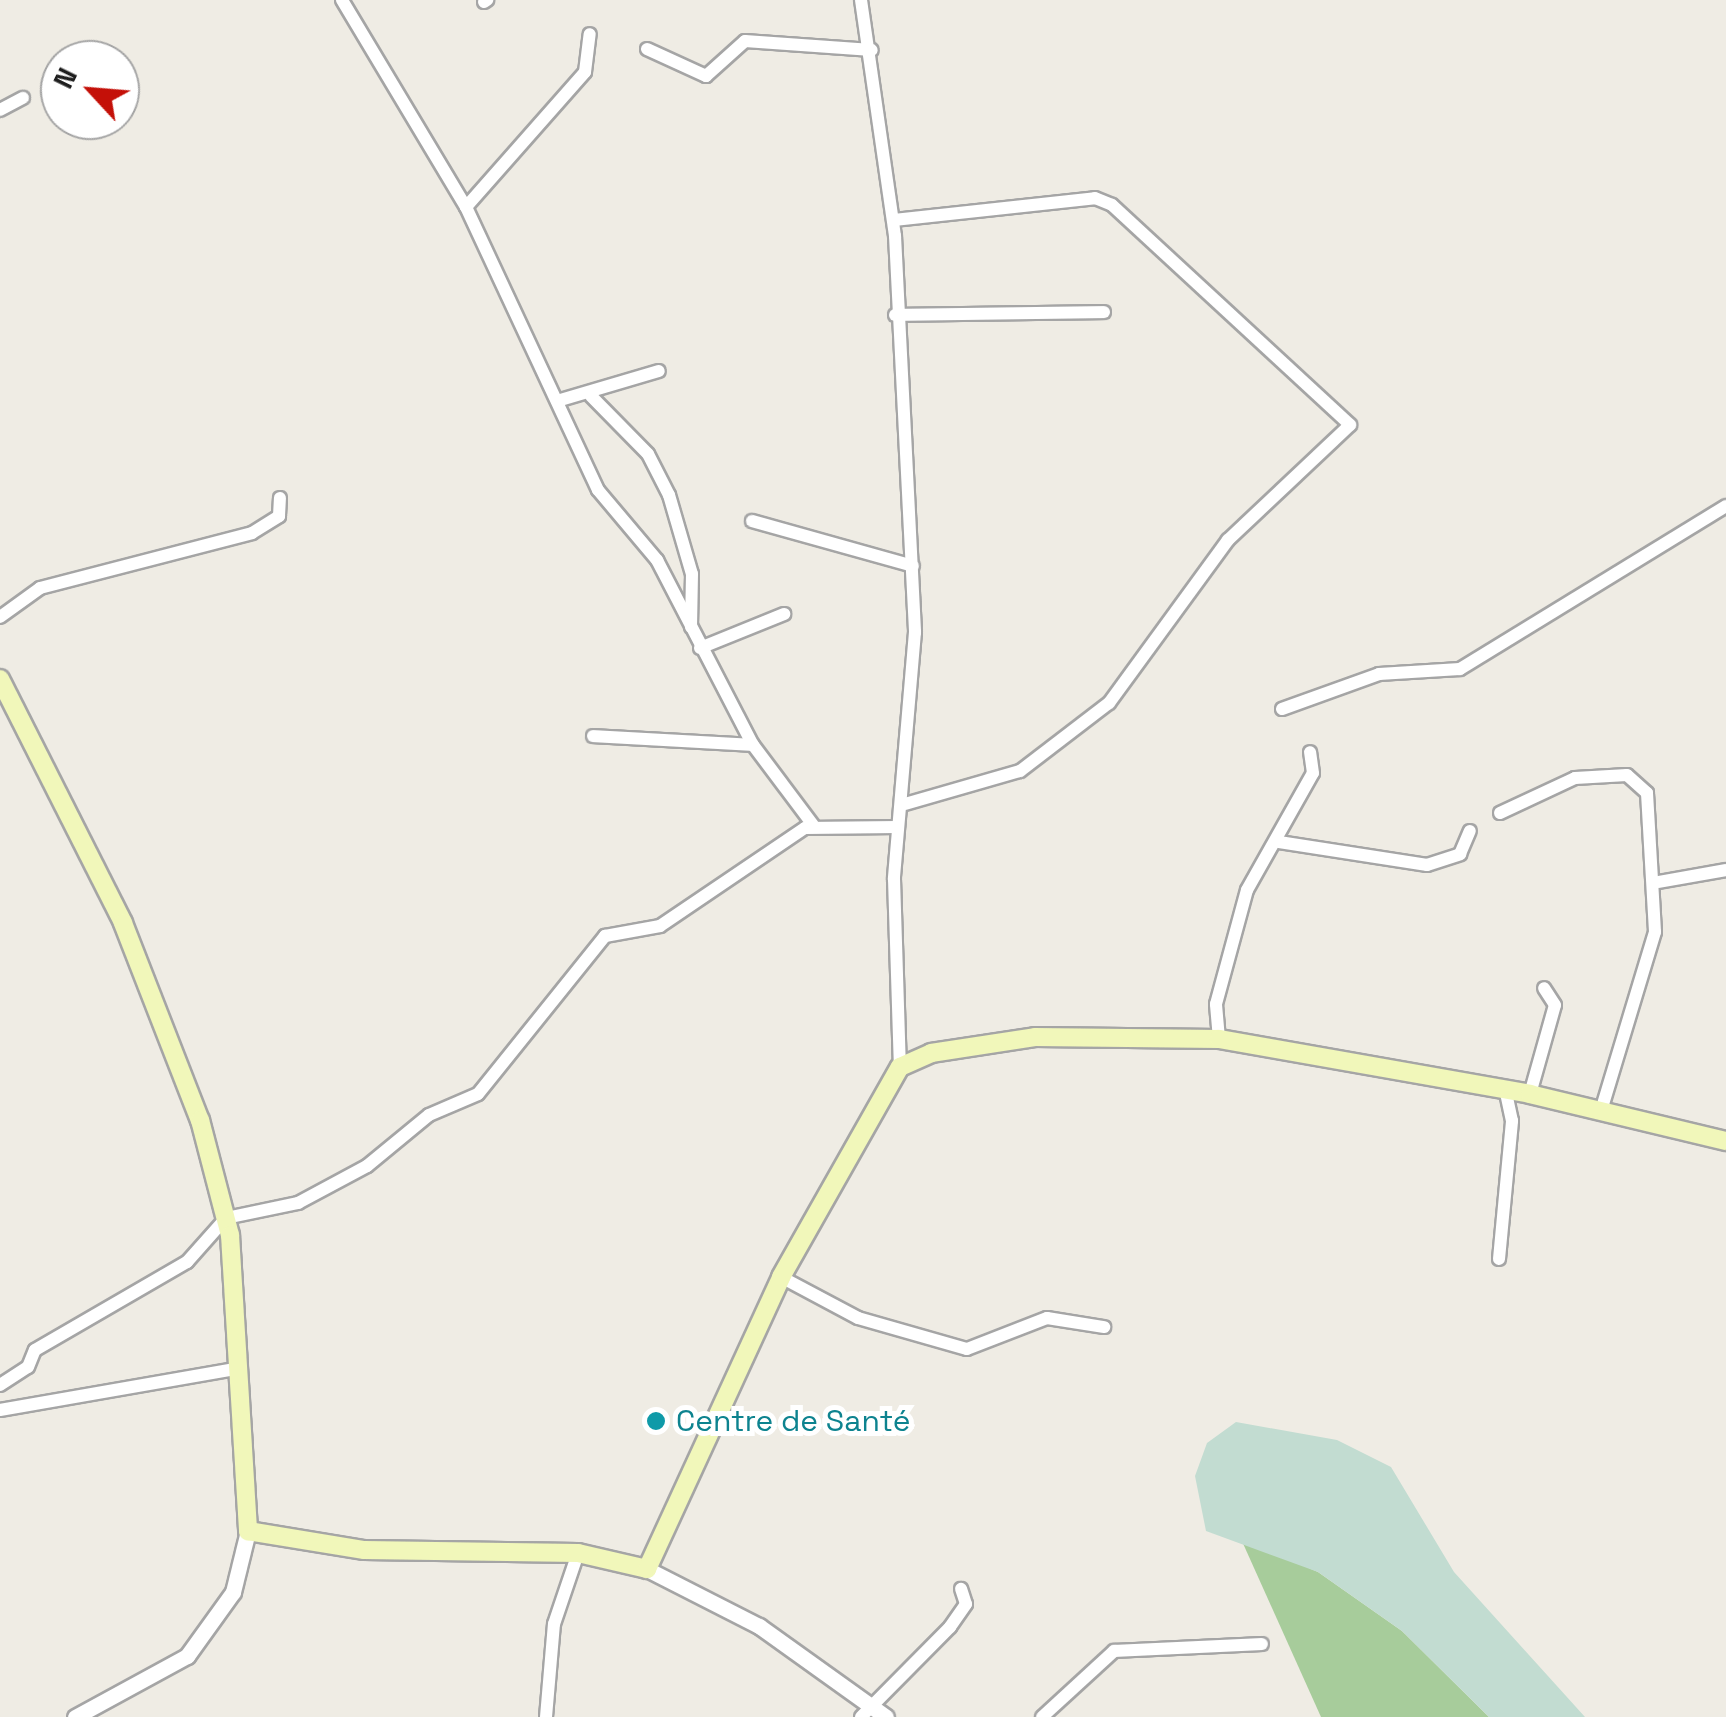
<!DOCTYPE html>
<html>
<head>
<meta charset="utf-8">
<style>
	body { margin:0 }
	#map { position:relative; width:1726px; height:1717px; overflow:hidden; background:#efece4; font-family:"Space Grotesk",sans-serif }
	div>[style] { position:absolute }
	.forest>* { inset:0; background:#a7cc9b }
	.wetland>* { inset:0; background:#c2dcd1 }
	.roads { filter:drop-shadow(2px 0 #a5a5a5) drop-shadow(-2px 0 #a5a5a5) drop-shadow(0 2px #a5a5a5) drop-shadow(0 -2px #a5a5a5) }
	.minor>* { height:12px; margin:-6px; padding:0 6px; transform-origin:6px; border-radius:6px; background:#fff }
	.tertiary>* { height:15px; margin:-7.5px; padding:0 7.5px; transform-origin:7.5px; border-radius:7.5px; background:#fff }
	.secondary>* { height:18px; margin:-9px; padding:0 9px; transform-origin:9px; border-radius:9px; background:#f1f7ba }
	.dots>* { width:28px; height:28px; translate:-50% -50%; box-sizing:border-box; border:5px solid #fff; border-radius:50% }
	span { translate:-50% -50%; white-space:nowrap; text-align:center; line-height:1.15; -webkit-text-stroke:10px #fff; paint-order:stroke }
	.culture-label { font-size:30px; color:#0d838f }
	.left { translate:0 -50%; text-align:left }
	.north { position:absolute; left:40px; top:40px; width:100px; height:100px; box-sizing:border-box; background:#fff; border:2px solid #a5a5a5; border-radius:50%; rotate:296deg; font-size:28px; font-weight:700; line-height:40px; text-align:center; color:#1e1e1e }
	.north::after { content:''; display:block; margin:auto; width:35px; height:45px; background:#c41008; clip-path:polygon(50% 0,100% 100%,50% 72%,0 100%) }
</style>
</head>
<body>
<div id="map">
	<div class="forest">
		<i style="clip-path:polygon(1241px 1539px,1318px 1572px,1402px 1631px,1489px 1717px,1321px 1717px)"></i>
	</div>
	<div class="wetland">
		<i style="clip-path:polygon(1236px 1422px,1337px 1440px,1391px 1467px,1454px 1572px,1585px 1717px,1489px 1717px,1402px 1631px,1318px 1572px,1206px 1531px,1195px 1476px,1207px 1443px)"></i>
	</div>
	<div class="roads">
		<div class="minor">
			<i style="left:342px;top:0;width:241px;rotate:59.1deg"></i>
			<i style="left:466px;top:207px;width:312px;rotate:65deg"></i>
			<i style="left:598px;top:490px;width:92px;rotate:49.9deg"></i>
			<i style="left:657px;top:560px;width:208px;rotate:62.6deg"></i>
			<i style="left:861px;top:0;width:238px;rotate:81.8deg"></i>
			<i style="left:895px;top:236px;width:397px;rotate:87.1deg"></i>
			<i style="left:915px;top:632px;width:248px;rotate:94.9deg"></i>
			<i style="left:894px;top:879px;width:188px;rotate:88.2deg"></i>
			<i style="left:484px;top:2px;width:4px;rotate:-34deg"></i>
			<i style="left:647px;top:49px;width:65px;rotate:24.6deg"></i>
			<i style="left:706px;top:76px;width:52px;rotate:-41.9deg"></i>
			<i style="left:745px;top:41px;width:127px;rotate:4.1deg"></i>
			<i style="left:0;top:110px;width:26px;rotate:-28deg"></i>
			<i style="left:466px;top:207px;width:180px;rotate:-48.6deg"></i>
			<i style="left:585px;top:72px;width:38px;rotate:-83deg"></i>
			<i style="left:894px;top:220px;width:202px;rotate:-6.2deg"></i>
			<i style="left:1095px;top:198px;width:18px;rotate:22deg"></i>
			<i style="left:1112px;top:205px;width:324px;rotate:42.7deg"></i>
			<i style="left:1350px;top:425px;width:168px;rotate:136.7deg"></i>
			<i style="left:1228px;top:540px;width:202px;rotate:126.1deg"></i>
			<i style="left:1109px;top:703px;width:112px;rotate:142.6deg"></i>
			<i style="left:1020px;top:771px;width:120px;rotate:164deg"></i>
			<i style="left:895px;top:315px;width:209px;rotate:-0.8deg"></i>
			<i style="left:591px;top:396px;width:81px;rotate:45.5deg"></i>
			<i style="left:648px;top:454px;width:46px;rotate:62.9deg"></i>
			<i style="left:669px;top:495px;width:82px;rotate:73.8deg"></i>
			<i style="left:692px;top:574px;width:53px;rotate:91.1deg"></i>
			<i style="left:557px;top:401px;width:106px;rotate:-16.4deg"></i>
			<i style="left:752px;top:521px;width:167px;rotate:15.6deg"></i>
			<i style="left:0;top:617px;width:49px;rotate:-35.9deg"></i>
			<i style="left:40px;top:588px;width:219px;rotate:-14.5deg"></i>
			<i style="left:252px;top:533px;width:32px;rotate:-32deg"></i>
			<i style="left:279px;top:516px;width:18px;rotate:-87deg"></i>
			<i style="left:700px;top:648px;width:91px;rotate:-22deg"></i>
			<i style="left:1282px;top:709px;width:103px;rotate:-19.8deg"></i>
			<i style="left:1379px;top:674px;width:81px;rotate:-3.5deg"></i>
			<i style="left:1460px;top:669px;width:312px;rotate:-31.5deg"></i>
			<i style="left:593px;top:736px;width:160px;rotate:3.2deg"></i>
			<i style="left:753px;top:745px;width:100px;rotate:53.1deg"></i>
			<i style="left:1500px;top:813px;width:83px;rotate:-25deg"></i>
			<i style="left:1575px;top:778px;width:52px;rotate:-3.3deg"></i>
			<i style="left:1627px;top:775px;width:27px;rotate:42deg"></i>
			<i style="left:1647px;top:793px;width:139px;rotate:86.7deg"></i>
			<i style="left:1655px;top:932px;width:187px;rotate:106.8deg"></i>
			<i style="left:1279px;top:842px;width:150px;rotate:8.8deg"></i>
			<i style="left:1427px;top:865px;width:35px;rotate:-18deg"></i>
			<i style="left:1460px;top:854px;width:25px;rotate:-67deg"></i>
			<i style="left:1658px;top:882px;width:69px;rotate:-10deg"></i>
			<i style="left:1219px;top:1039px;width:35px;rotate:-95deg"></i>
			<i style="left:1216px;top:1004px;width:118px;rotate:-74.8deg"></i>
			<i style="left:1247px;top:890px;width:134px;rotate:-60.6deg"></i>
			<i style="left:1313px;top:773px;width:21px;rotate:-98deg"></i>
			<i style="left:1530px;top:1094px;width:92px;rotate:-74.3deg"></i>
			<i style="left:1555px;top:1005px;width:20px;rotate:-123deg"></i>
			<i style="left:1499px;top:1259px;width:139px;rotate:-84.6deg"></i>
			<i style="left:1512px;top:1121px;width:30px;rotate:-102deg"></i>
			<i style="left:781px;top:1277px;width:87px;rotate:28deg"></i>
			<i style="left:858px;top:1318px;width:113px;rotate:15.9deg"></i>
			<i style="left:967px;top:1349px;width:86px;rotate:-21.2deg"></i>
			<i style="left:1047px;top:1318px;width:58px;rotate:9deg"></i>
			<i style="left:0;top:1385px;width:33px;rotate:-33deg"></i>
			<i style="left:28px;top:1367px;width:18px;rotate:-68deg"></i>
			<i style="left:35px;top:1350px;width:176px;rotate:-30.1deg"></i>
			<i style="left:187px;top:1262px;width:59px;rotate:-48.4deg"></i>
			<i style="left:226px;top:1218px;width:74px;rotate:-11.8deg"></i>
			<i style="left:298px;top:1203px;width:78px;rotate:-28.2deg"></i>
			<i style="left:367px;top:1166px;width:80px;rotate:-39.4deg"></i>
			<i style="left:429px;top:1115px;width:53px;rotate:-23.2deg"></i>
			<i style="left:478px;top:1094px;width:203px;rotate:-51.2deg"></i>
			<i style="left:605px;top:936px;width:56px;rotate:-10.3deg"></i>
			<i style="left:660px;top:926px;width:175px;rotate:-34.1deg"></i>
			<i style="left:805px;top:828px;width:93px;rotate:-0.6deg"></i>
			<i style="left:0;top:1410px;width:240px;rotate:-9.9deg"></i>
			<i style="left:546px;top:1717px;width:93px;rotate:-85.1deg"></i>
			<i style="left:554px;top:1624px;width:75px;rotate:-71.3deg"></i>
			<i style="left:861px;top:1717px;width:127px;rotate:-45.3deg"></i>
			<i style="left:950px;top:1627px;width:28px;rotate:-55deg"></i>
			<i style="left:966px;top:1604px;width:16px;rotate:-108deg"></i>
			<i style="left:1042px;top:1717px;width:98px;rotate:-42.5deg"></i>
			<i style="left:1114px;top:1651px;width:148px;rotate:-2.7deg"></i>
		</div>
		<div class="tertiary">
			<i style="left:647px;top:1569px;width:126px;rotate:27deg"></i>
			<i style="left:759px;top:1626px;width:156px;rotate:35.6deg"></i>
			<i style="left:75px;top:1717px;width:128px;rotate:-28.6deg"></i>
			<i style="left:187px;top:1656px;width:79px;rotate:-54.3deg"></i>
			<i style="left:233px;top:1592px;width:63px;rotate:-76.2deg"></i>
		</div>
		<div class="secondary">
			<i style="left:0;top:679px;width:273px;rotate:63.2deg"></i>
			<i style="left:123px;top:923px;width:212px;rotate:68.7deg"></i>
			<i style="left:200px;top:1120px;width:119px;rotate:75.4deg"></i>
			<i style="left:230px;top:1235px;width:297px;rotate:86.5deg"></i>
			<i style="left:248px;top:1531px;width:118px;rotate:9.3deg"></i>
			<i style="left:364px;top:1550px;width:214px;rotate:0.8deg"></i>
			<i style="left:578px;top:1553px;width:71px;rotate:13.1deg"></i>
			<i style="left:647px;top:1569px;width:321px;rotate:-65.3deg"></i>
			<i style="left:781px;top:1277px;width:241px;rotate:-60.5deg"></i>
			<i style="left:900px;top:1067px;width:34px;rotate:-24deg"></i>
			<i style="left:931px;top:1053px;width:105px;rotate:-8.7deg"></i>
			<i style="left:1035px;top:1037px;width:184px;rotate:0.6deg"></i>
			<i style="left:1219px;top:1039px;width:316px;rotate:10deg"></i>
			<i style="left:1530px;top:1094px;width:202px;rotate:13.5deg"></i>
		</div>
	</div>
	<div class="dots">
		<i style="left:656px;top:1421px;background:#0f9aa8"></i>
	</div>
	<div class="culture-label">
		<span class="left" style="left:676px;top:1421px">Centre de Santé</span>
	</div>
	<div class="north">N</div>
</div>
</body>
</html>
